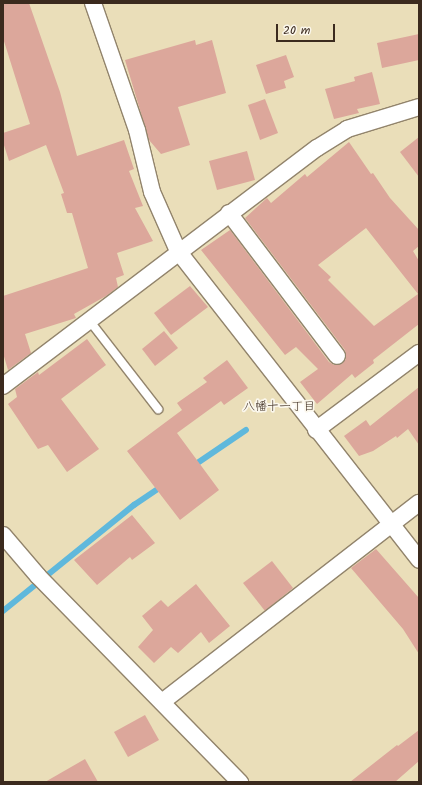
<!DOCTYPE html>
<html>
<head>
<meta charset="utf-8">
<style>
	body { margin:0 }
	#map { position:relative; width:422px; height:785px; overflow:hidden; background:#eadeb9; font-family:Kalam,"Klee One",sans-serif }
	div>[style] { position:absolute }
	.stream>* { height:6px; margin:-3px; padding:0 3px; transform-origin:3px; border-radius:3px; background:#5fb8dc }
	.building>* { inset:0; background:#dca79b }
	.roads { filter:drop-shadow(1px 0 #92846c) drop-shadow(-1px 0 #92846c) drop-shadow(0 1px #92846c) drop-shadow(0 -1px #92846c) }
	.lane>* { height:8px; margin:-4px; padding:0 4px; transform-origin:4px; border-radius:4px; background:#fff }
	.street>* { height:16px; margin:-8px; padding:0 8px; transform-origin:8px; border-radius:8px; background:#fff }
	span { translate:-50% -50%; white-space:nowrap; text-align:center; line-height:1.15; -webkit-text-stroke:3.5px #fbf7ec; paint-order:stroke }
	.neighbourhood-label { font-size:12px; color:#3b2a1e }
	.frame { position:absolute; inset:0; border:4px solid #3b2a1e; pointer-events:none }
	.scale { position:absolute; left:276px; top:24px; width:59px; height:18px; box-sizing:border-box; border:2px solid #3b2a1e; border-top:0; padding-left:5px; font-size:12px; line-height:14px; white-space:nowrap; color:#3b2a1e; -webkit-text-stroke:3px #fbf7ec; paint-order:stroke }
</style>
</head>
<body>
<div id="map">
	<div class="stream">
		<i style="left:193px;top:466px;width:64px;rotate:-34.2deg"></i>
		<i style="left:3px;top:611px;width:169px;rotate:-39deg"></i>
		<i style="left:134px;top:505px;width:36px;rotate:-34deg"></i>
	</div>
	<div class="building">
		<i style="clip-path:polygon(3px 3px,29px 3px,60px 92px,77px 156px,124px 140px,134px 169px,129px 171px,143px 206px,135px 208px,153px 241px,117px 253px,124px 275px,116px 278px,118px 287px,106px 296px,74px 314px,76px 318px,25px 334px,31px 353px,8px 370px,3px 353px,3px 296px,88px 268px,72px 213px,67px 213px,61px 194px,64px 193px,46px 145px,9px 161px,3px 142px,3px 133px,30px 124px,3px 38px)"></i>
		<i style="clip-path:polygon(419px 34px,419px 60px,382px 68px,377px 43px)"></i>
		<i style="clip-path:polygon(195px 40px,196px 45px,212px 40px,226px 93px,178px 107px,190px 145px,161px 154px,149px 140px,125px 60px)"></i>
		<i style="clip-path:polygon(286px 55px,294px 77px,284px 81px,286px 88px,266px 94px,256px 65px)"></i>
		<i style="clip-path:polygon(372px 72px,380px 104px,357px 109px,359px 113px,334px 119px,325px 89px,355px 81px,354px 77px)"></i>
		<i style="clip-path:polygon(265px 99px,278px 133px,260px 140px,248px 105px)"></i>
		<i style="clip-path:polygon(419px 137px,419px 177px,400px 152px)"></i>
		<i style="clip-path:polygon(evenodd,349px 142px,371px 174px,373px 173px,390px 198px,419px 230px,419px 246px,413px 251px,419px 261px,419px 324px,373px 360px,374px 363px,355px 378px,352px 374px,317px 404px,300px 382px,318px 369px,296px 347px,285px 355px,201px 250px,230px 230px,329px 362px,334px 365px,342px 364px,346px 359px,345px 350px,245px 218px,267px 198px,271px 203px,305px 174px,307px 177px,349px 142px,366px 228px,418px 294px,374px 326px,328px 280px,331px 277px,318px 265px,366px 228px)"></i>
		<i style="clip-path:polygon(247px 151px,255px 180px,217px 190px,209px 161px)"></i>
		<i style="clip-path:polygon(190px 286px,208px 307px,171px 335px,154px 313px)"></i>
		<i style="clip-path:polygon(164px 331px,178px 348px,155px 366px,142px 349px)"></i>
		<i style="clip-path:polygon(87px 339px,106px 365px,61px 399px,99px 449px,67px 472px,48px 445px,38px 449px,8px 404px,17px 397px,15px 389px,38px 372px,39px 375px)"></i>
		<i style="clip-path:polygon(227px 360px,248px 388px,224px 405px,221px 401px,177px 433px,219px 490px,180px 520px,127px 451px,182px 410px,177px 403px,207px 382px,203px 378px)"></i>
		<i style="clip-path:polygon(419px 387px,419px 445px,408px 429px,397px 438px,396px 436px,373px 451px,359px 456px,344px 436px,366px 420px,370px 426px)"></i>
		<i style="clip-path:polygon(132px 515px,155px 543px,132px 560px,130px 557px,97px 585px,74px 560px)"></i>
		<i style="clip-path:polygon(376px 549px,419px 598px,419px 654px,403px 629px,351px 568px)"></i>
		<i style="clip-path:polygon(272px 561px,293px 588px,265px 611px,243px 583px)"></i>
		<i style="clip-path:polygon(196px 584px,230px 626px,209px 643px,201px 632px,178px 653px,171px 647px,154px 663px,138px 647px,153px 630px,142px 616px,161px 600px,168px 607px)"></i>
		<i style="clip-path:polygon(145px 715px,159px 740px,128px 757px,114px 732px)"></i>
		<i style="clip-path:polygon(419px 730px,419px 761px,395px 782px,350px 782px,397px 745px,398px 746px)"></i>
		<i style="clip-path:polygon(85px 759px,98px 782px,45px 782px)"></i>
	</div>
	<div class="roads">
		<div class="lane">
			<i style="left:89px;top:320px;width:113px;rotate:52.2deg"></i>
		</div>
		<div class="street">
			<i style="left:93px;top:3px;width:134px;rotate:70.9deg"></i>
			<i style="left:137px;top:130px;width:64px;rotate:76.4deg"></i>
			<i style="left:152px;top:192px;width:64px;rotate:66.2deg"></i>
			<i style="left:178px;top:251px;width:392px;rotate:52deg"></i>
			<i style="left:229px;top:213px;width:179px;rotate:52.9deg"></i>
			<i style="left:3px;top:386px;width:394px;rotate:-37.2deg"></i>
			<i style="left:317px;top:148px;width:36px;rotate:-32deg"></i>
			<i style="left:347px;top:129px;width:75px;rotate:-17deg"></i>
			<i style="left:316px;top:430px;width:129px;rotate:-36.8deg"></i>
			<i style="left:3px;top:535px;width:54px;rotate:49.5deg"></i>
			<i style="left:38px;top:576px;width:289px;rotate:45.6deg"></i>
			<i style="left:162px;top:702px;width:325px;rotate:-37.8deg"></i>
		</div>
	</div>
	<div class="neighbourhood-label">
		<span style="left:279px;top:407px">八幡十一丁目</span>
	</div>
	<div class="frame"></div>
	<div class="scale">20 m</div>
</div>
</body>
</html>
